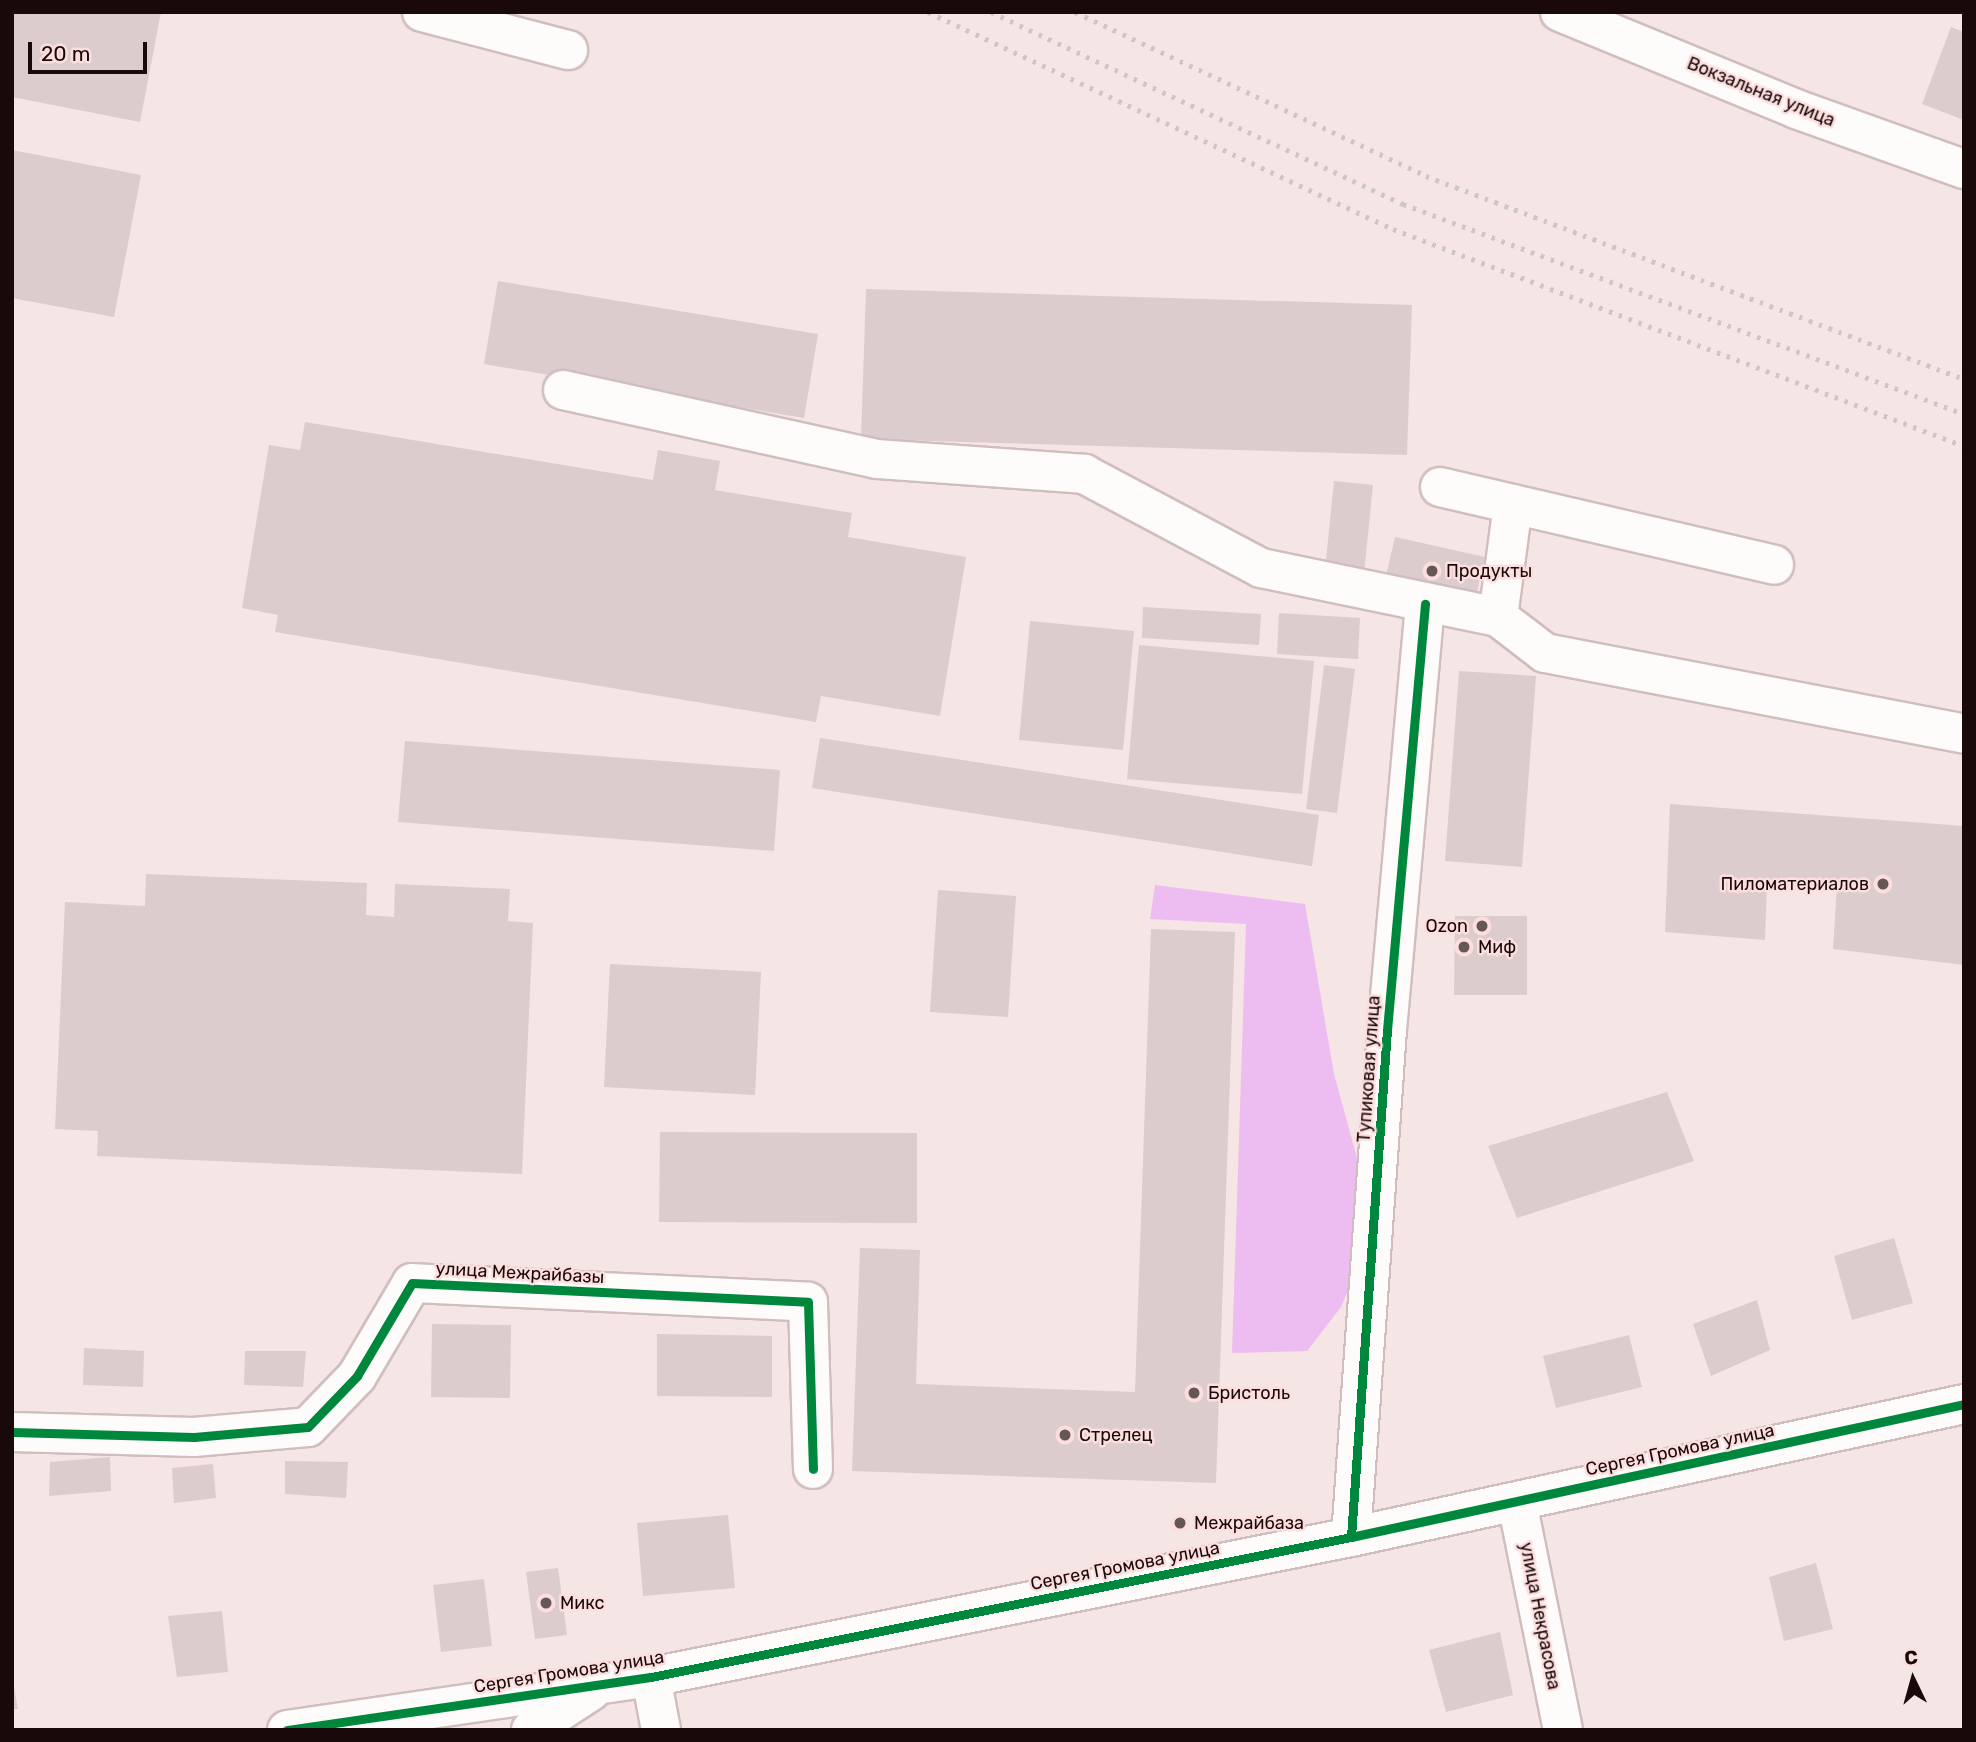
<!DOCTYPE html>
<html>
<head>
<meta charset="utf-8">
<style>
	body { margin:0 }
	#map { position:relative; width:1976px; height:1742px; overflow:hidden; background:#f6e5e5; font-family:Rubik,sans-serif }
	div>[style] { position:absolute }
	.green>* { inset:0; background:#edbcf0 }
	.building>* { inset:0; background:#dcccce }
	.roads { filter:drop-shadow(2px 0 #d0bebe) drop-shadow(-2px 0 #d0bebe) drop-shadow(0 2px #d0bebe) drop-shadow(0 -2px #d0bebe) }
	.minor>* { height:38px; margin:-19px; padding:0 19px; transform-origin:19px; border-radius:19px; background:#fefbfb }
	.rail>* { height:5px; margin-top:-2.5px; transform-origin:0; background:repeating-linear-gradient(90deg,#ccc6c6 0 3.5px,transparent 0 10.5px) }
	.cycleway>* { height:9px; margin:-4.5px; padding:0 4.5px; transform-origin:4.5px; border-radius:4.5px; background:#00873e }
	.dots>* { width:19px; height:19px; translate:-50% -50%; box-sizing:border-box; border:4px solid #fddede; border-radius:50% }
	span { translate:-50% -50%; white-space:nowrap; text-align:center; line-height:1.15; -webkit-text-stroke:5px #fddede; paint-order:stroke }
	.street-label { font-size:18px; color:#190909 }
	.poi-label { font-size:18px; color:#190909 }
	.left { translate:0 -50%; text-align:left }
	.right { translate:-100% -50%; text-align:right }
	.frame { position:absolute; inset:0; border:14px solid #190909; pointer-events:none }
	.north { position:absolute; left:1878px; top:1644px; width:70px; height:70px; -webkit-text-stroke:5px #fddede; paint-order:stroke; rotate:355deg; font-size:19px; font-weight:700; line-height:28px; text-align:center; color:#190909 }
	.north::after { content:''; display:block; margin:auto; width:24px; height:32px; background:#190909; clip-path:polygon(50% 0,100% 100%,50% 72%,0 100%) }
	.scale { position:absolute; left:28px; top:42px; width:119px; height:32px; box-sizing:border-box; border:4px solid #190909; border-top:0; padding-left:9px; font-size:21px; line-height:24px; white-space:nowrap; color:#190909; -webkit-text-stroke:5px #fddede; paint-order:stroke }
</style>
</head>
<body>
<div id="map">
	<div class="green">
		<i style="clip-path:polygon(1155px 885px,1305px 904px,1334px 1074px,1362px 1176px,1360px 1261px,1341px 1307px,1307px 1351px,1232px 1353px,1246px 924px,1150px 919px)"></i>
	</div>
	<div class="building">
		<i style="clip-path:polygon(12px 12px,161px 12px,140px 122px,12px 97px)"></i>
		<i style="clip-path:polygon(1951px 27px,1964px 32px,1964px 120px,1922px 104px)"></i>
		<i style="clip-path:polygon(12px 150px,141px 175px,114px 317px,12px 298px)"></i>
		<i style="clip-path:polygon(498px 281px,818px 334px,804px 418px,484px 364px)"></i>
		<i style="clip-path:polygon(866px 289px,1412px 305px,1407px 455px,861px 439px)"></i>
		<i style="clip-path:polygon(305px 422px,653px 480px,658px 450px,720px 461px,715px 490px,852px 513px,848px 537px,966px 557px,940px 716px,821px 696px,816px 722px,275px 632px,278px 615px,242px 608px,269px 445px,300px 450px)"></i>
		<i style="clip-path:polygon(1334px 481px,1373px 485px,1364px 574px,1325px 570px)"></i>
		<i style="clip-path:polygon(1395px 537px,1485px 557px,1475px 601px,1385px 580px)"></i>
		<i style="clip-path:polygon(1143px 607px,1261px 614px,1259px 645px,1142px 638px)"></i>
		<i style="clip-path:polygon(1279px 613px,1360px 618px,1358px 659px,1277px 654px)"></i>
		<i style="clip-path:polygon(1030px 621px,1134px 631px,1123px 750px,1019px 740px)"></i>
		<i style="clip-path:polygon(1139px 645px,1314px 661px,1302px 794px,1127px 779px)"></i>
		<i style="clip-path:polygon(1324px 665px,1355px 669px,1337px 813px,1306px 809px)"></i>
		<i style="clip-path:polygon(1459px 671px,1536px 676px,1522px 867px,1445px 861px)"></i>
		<i style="clip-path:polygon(820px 738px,1319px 815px,1312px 866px,812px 788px)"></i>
		<i style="clip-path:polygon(405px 741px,780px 770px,774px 851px,398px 822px)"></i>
		<i style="clip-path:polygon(1670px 804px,1964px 826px,1964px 965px,1833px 949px,1837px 885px,1767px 884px,1765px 940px,1665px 932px)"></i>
		<i style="clip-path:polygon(146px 874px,367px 883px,366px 915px,394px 917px,395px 884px,510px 889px,508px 921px,533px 923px,522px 1174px,97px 1156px,98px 1131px,55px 1129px,65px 902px,145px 906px)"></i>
		<i style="clip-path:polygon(938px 890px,1016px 896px,1008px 1017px,930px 1012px)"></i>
		<i style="clip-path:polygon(1455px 916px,1527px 916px,1527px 995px,1454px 995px)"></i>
		<i style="clip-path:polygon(1151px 929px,1235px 932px,1216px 1483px,852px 1471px,860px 1248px,920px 1250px,916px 1384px,1135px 1392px)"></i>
		<i style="clip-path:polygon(610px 964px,761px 972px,755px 1095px,604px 1087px)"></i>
		<i style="clip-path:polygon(1667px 1092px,1694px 1161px,1517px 1218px,1488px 1146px)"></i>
		<i style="clip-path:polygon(660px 1132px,917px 1133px,917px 1223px,659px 1222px)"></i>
		<i style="clip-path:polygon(1894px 1238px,1913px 1303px,1852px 1320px,1834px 1256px)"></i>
		<i style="clip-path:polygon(1757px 1300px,1770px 1350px,1711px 1376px,1693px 1324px)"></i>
		<i style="clip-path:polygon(432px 1324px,511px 1325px,510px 1398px,431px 1397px)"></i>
		<i style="clip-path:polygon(657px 1334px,772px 1336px,772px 1397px,657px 1396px)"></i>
		<i style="clip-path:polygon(1629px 1335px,1642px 1387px,1556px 1408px,1543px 1356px)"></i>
		<i style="clip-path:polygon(84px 1348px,144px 1351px,143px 1387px,83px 1385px)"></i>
		<i style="clip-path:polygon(245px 1351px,306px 1351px,303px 1387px,244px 1385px)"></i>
		<i style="clip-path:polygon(110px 1457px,111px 1491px,49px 1496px,50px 1462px)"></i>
		<i style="clip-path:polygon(285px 1461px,348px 1462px,346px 1498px,285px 1494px)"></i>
		<i style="clip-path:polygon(213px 1464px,216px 1498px,174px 1503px,172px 1468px)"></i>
		<i style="clip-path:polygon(728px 1515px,735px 1588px,643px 1596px,637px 1523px)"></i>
		<i style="clip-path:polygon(1816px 1563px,1833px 1629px,1784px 1641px,1769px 1577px)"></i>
		<i style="clip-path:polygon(558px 1568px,567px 1635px,535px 1639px,526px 1572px)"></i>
		<i style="clip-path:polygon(484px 1579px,492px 1646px,441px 1652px,433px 1585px)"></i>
		<i style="clip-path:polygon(222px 1611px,228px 1672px,177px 1677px,168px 1616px)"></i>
		<i style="clip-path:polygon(1500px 1632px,1513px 1695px,1446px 1712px,1429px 1650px)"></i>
		<i style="clip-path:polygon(12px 1676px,18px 1709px,12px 1709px)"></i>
	</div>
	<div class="roads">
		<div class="minor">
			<i style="left:422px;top:12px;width:151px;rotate:14.6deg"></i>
			<i style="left:1560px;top:12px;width:255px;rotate:22.3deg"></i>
			<i style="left:1796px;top:109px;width:178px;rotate:19.7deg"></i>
			<i style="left:563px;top:390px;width:321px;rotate:12.4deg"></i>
			<i style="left:877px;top:459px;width:208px;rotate:4.1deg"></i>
			<i style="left:1084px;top:474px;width:200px;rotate:28deg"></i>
			<i style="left:1261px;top:568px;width:242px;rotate:11.7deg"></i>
			<i style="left:1498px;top:617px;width:114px;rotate:-82.4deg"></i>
			<i style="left:1440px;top:487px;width:343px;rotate:13.1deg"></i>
			<i style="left:1498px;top:617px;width:59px;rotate:37.5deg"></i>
			<i style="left:1545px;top:653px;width:427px;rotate:10.9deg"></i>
			<i style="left:12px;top:1432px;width:182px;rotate:1.6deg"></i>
			<i style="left:194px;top:1437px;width:114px;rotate:-5deg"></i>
			<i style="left:308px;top:1427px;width:71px;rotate:-46.1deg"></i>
			<i style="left:357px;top:1376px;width:108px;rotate:-59.4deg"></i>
			<i style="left:412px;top:1283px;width:396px;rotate:2.7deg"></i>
			<i style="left:808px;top:1302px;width:167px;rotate:88.3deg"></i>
			<i style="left:1517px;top:1502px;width:233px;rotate:78.6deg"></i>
			<i style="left:1351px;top:1537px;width:508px;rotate:-85.94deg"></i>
			<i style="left:1387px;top:1030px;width:428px;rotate:-84.9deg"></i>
			<i style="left:651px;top:1677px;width:54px;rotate:79.3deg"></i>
			<i style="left:287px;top:1730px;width:368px;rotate:-8.3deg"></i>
			<i style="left:651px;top:1677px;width:714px;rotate:-11.31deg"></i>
			<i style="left:1351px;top:1537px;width:627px;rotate:-12.24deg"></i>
			<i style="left:531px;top:1730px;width:72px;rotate:-33deg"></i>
		</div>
	</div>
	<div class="rail">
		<i style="left:928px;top:12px;width:513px;rotate:25.02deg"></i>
		<i style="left:1393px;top:229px;width:611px;rotate:20.81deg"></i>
		<i style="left:991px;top:12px;width:455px;rotate:25deg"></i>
		<i style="left:1403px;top:204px;width:599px;rotate:20.52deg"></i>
		<i style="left:1075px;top:12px;width:387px;rotate:25deg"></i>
		<i style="left:1426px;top:176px;width:575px;rotate:20.67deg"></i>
	</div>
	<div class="cycleway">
		<i style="left:12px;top:1432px;width:182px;rotate:1.6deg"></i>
		<i style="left:194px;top:1437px;width:114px;rotate:-5deg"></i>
		<i style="left:308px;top:1427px;width:71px;rotate:-46.1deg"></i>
		<i style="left:357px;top:1376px;width:108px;rotate:-59.4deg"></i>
		<i style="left:412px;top:1283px;width:396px;rotate:2.7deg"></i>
		<i style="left:808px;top:1302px;width:167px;rotate:88.3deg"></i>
		<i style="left:1351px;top:1537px;width:508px;rotate:-85.94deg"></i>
		<i style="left:1387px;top:1030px;width:428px;rotate:-84.9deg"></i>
		<i style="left:287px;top:1730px;width:368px;rotate:-8.3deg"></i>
		<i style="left:651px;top:1677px;width:714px;rotate:-11.31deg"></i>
		<i style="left:1351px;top:1537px;width:627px;rotate:-12.24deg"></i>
	</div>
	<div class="dots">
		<i style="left:1432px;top:571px;background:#665656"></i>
		<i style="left:1883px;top:884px;background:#665656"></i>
		<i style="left:1482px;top:926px;background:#665656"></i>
		<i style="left:1464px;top:947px;background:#665656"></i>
		<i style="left:1194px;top:1393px;background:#665656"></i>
		<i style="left:1065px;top:1435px;background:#665656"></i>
		<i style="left:1180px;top:1523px;background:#665656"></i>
		<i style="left:546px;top:1603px;background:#665656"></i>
	</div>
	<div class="street-label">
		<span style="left:1761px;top:92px;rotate:22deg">Вокзальная улица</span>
		<span style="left:1369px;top:1069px;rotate:-86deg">Тупиковая улица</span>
		<span style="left:520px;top:1273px;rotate:3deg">улица Межрайбазы</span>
		<span style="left:1680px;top:1450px;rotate:-12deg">Сергея Громова улица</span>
		<span style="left:1125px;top:1566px;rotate:-11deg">Сергея Громова улица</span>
		<span style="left:1540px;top:1616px;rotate:79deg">улица Некрасова</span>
		<span style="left:569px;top:1672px;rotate:-9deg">Сергея Громова улица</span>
	</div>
	<div class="poi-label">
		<span class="left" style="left:1446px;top:571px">Продукты</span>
		<span class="right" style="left:1869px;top:884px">Пиломатериалов</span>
		<span class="right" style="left:1468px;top:926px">Ozon</span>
		<span class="left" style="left:1478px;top:947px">Миф</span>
		<span class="left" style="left:1208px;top:1393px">Бристоль</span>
		<span class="left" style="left:1079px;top:1435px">Стрелец</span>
		<span class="left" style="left:1194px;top:1523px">Межрайбаза</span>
		<span class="left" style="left:560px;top:1603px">Микс</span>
	</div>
	<div class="frame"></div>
	<div class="north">С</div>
	<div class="scale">20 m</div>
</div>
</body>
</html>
